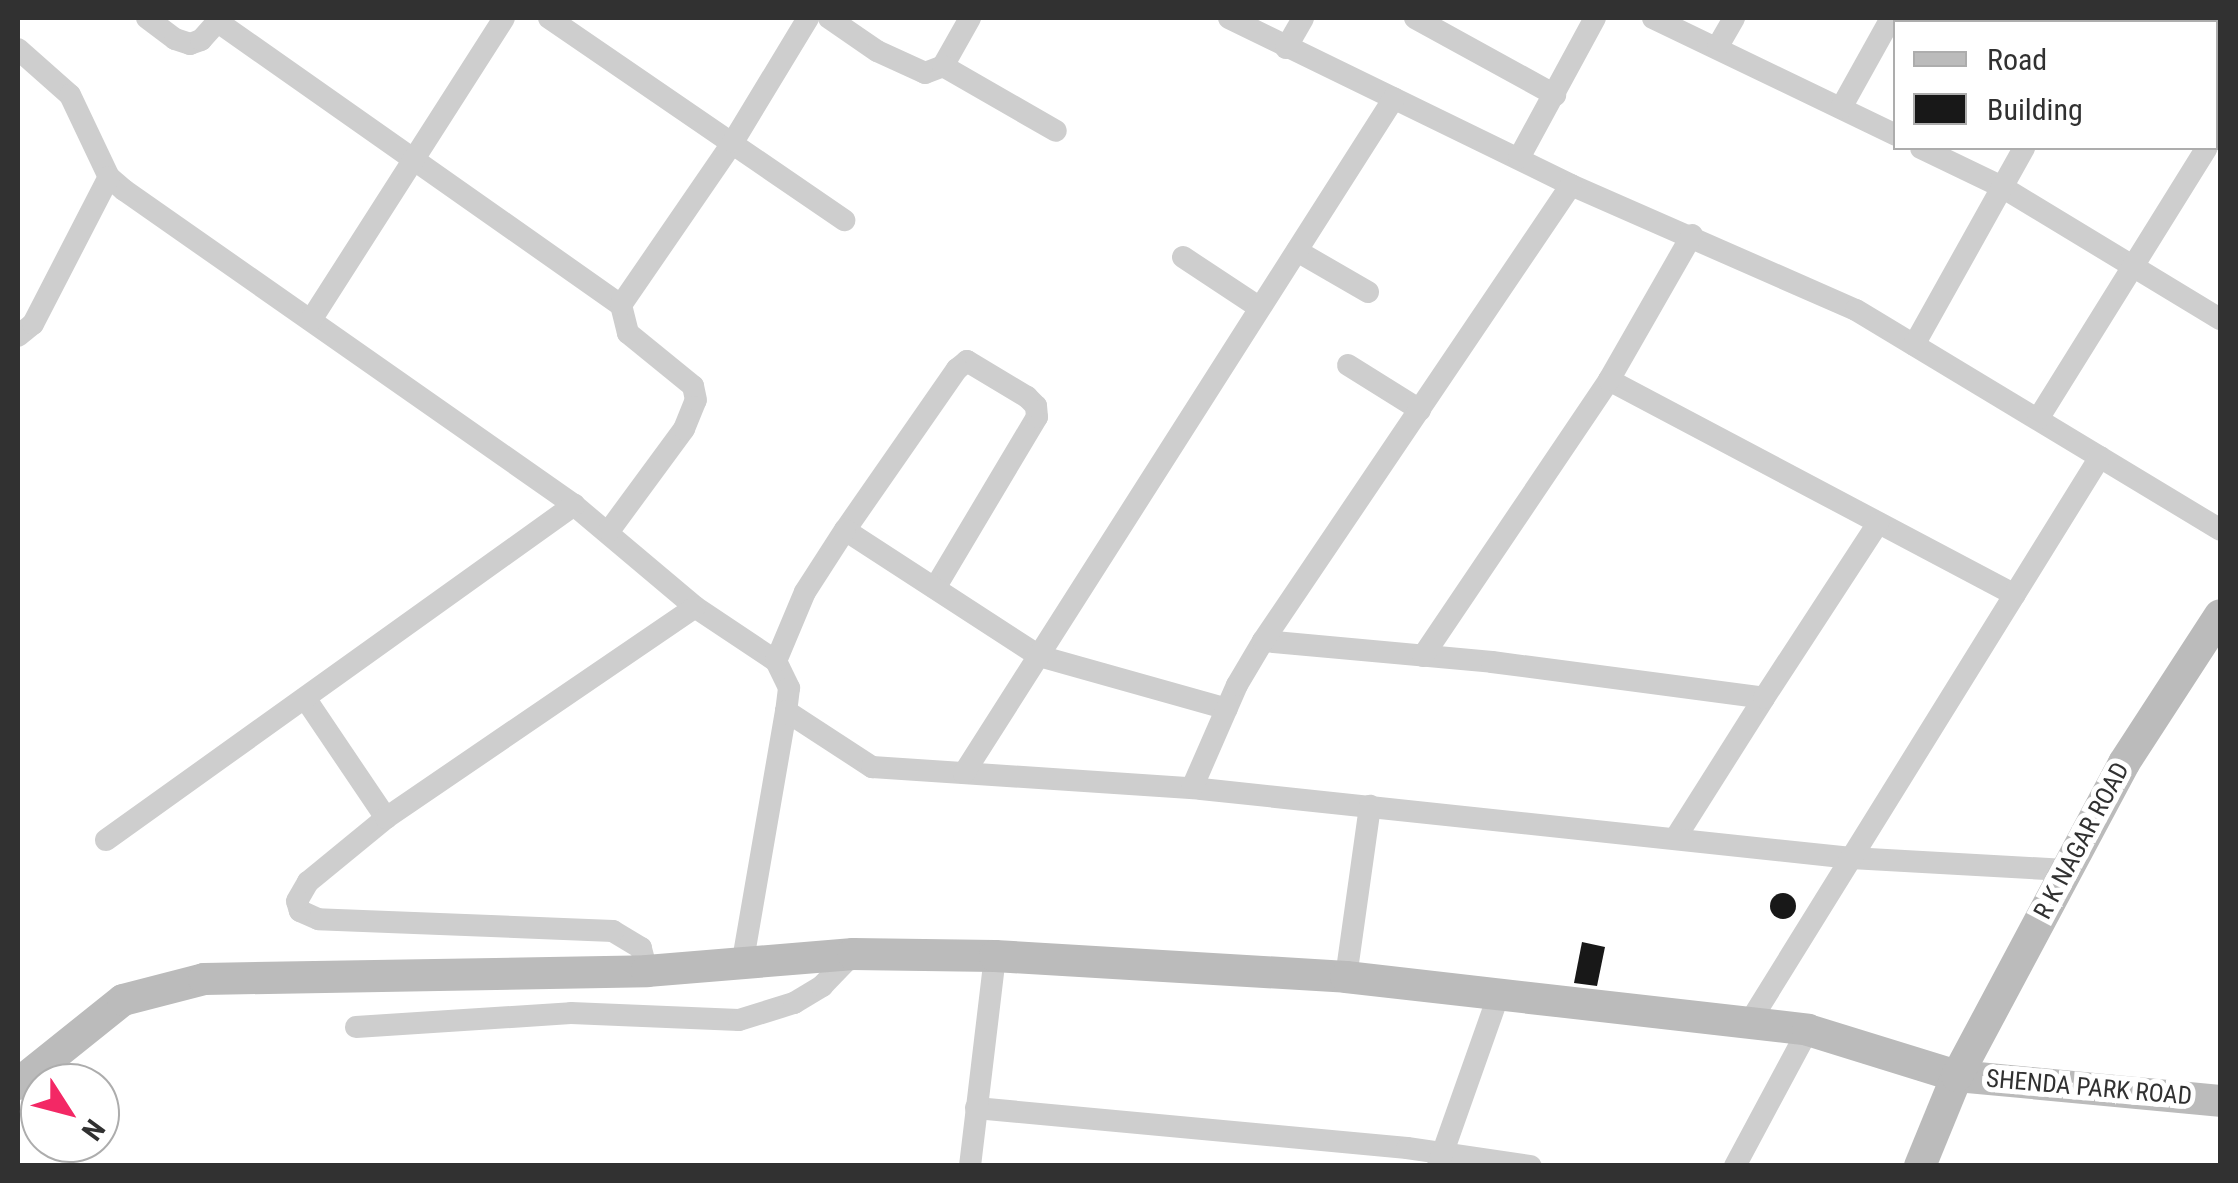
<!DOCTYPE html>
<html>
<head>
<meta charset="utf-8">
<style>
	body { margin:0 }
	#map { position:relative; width:2238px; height:1183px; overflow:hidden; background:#fff; font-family:"Roboto Condensed",sans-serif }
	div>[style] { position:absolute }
	.building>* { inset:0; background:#181818 }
	.round { border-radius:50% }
	.street>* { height:22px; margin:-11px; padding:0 11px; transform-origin:11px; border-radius:11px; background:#cecece }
	.secondary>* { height:32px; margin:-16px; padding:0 16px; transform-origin:16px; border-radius:16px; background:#bbb }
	span { translate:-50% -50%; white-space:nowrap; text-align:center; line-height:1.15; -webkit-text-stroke:10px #fff; paint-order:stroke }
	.street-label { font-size:25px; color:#313131 }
	.frame { position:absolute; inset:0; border:20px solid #313131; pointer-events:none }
	.legend { position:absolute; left:1893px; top:20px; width:325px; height:130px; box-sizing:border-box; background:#fff; border:2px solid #adadad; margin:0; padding:12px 18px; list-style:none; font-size:30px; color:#313131 }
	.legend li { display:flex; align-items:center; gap:20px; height:50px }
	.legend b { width:50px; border:2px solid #adadad }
	.north { position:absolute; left:20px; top:1063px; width:100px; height:100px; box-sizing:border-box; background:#fff; border:2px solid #adadad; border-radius:50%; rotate:126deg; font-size:28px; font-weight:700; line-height:40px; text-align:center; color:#313131 }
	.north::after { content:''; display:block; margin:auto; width:35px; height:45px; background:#f32865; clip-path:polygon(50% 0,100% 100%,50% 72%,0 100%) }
</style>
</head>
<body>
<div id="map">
	<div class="building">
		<i class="round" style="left:1770px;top:893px;width:26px;height:26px"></i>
		<i style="clip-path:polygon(1582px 942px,1605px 947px,1597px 986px,1574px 983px)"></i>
	</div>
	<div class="street">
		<i style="left:147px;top:18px;width:35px;rotate:37deg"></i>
		<i style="left:175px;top:39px;width:16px;rotate:18deg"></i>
		<i style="left:190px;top:44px;width:12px;rotate:-20deg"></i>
		<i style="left:201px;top:40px;width:30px;rotate:-48deg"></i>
		<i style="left:549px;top:18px;width:358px;rotate:34.4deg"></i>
		<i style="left:829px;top:18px;width:58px;rotate:34.5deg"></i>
		<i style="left:877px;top:51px;width:53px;rotate:24.6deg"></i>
		<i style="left:925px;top:73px;width:19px;rotate:-21deg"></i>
		<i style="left:943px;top:66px;width:55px;rotate:-60.6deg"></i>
		<i style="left:1229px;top:18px;width:381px;rotate:26deg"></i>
		<i style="left:1571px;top:185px;width:311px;rotate:23.7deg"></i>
		<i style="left:1856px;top:310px;width:425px;rotate:31.1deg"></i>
		<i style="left:1415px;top:18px;width:160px;rotate:28.8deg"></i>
		<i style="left:1653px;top:18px;width:270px;rotate:25.7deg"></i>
		<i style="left:2042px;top:18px;width:9px;rotate:27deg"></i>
		<i style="left:218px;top:22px;width:492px;rotate:35.1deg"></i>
		<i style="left:2088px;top:22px;width:4px;rotate:-63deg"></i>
		<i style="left:1718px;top:46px;width:32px;rotate:-60deg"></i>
		<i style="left:1286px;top:48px;width:34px;rotate:-60deg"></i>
		<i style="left:18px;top:49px;width:69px;rotate:41.5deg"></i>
		<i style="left:70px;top:95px;width:91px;rotate:64.6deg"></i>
		<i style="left:109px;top:177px;width:20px;rotate:41deg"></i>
		<i style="left:124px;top:190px;width:549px;rotate:34.99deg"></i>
		<i style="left:574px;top:505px;width:158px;rotate:40.1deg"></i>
		<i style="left:695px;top:607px;width:97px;rotate:33.7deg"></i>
		<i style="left:776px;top:661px;width:30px;rotate:64deg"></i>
		<i style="left:789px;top:688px;width:23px;rotate:97deg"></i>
		<i style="left:786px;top:711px;width:258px;rotate:99.8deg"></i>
		<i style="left:943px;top:66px;width:130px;rotate:29.9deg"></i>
		<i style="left:1841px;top:108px;width:103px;rotate:-60.9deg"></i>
		<i style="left:2216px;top:134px;width:9px;rotate:-63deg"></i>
		<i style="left:1921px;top:148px;width:90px;rotate:25.7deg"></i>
		<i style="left:2002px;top:187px;width:255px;rotate:31.2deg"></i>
		<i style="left:1519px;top:158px;width:159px;rotate:-61.5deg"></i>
		<i style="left:1297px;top:251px;width:82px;rotate:30deg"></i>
		<i style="left:1183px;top:257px;width:92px;rotate:33.5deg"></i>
		<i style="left:311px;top:320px;width:358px;rotate:-57.4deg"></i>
		<i style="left:18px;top:336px;width:19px;rotate:-39deg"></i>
		<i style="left:33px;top:324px;width:165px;rotate:-62.7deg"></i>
		<i style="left:1914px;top:345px;width:226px;rotate:-60.8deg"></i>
		<i style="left:1348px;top:365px;width:85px;rotate:32deg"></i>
		<i style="left:1609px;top:380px;width:459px;rotate:27.9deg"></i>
		<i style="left:2038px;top:419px;width:319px;rotate:-58.1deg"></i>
		<i style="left:609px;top:531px;width:127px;rotate:-53.7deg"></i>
		<i style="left:684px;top:429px;width:31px;rotate:-68deg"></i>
		<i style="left:696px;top:400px;width:14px;rotate:-102deg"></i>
		<i style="left:693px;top:386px;width:84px;rotate:-140.8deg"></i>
		<i style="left:628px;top:333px;width:29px;rotate:-104deg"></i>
		<i style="left:621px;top:305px;width:198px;rotate:-55.5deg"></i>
		<i style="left:733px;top:142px;width:145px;rotate:-58.8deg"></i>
		<i style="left:935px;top:588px;width:199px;rotate:-59.2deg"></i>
		<i style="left:1037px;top:417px;width:11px;rotate:-95deg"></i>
		<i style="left:1036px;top:406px;width:13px;rotate:-135deg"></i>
		<i style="left:1027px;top:397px;width:70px;rotate:-149deg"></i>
		<i style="left:967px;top:361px;width:13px;rotate:141deg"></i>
		<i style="left:957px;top:369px;width:196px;rotate:124.8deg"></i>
		<i style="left:845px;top:530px;width:231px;rotate:33deg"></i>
		<i style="left:1039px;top:656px;width:195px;rotate:15.7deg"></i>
		<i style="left:1263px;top:641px;width:230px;rotate:5.2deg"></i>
		<i style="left:1492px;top:662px;width:274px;rotate:7.5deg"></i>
		<i style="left:1764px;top:698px;width:165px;rotate:122.3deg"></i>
		<i style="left:1423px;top:656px;width:333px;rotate:-56deg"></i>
		<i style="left:1609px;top:380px;width:167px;rotate:-60.2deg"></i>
		<i style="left:776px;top:661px;width:75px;rotate:-67.2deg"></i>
		<i style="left:805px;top:592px;width:74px;rotate:-57.2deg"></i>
		<i style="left:305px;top:698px;width:145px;rotate:56deg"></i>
		<i style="left:1764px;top:698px;width:209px;rotate:-56.9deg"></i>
		<i style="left:786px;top:711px;width:103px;rotate:33.1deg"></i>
		<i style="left:872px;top:767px;width:330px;rotate:3.8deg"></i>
		<i style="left:1201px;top:789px;width:654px;rotate:6.06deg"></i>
		<i style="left:1851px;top:858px;width:215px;rotate:3.2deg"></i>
		<i style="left:964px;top:773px;width:800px;rotate:-57.5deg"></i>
		<i style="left:1192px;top:788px;width:112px;rotate:-66.4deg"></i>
		<i style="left:1237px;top:685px;width:51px;rotate:-59.4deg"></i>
		<i style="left:1263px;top:641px;width:550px;rotate:-55.96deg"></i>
		<i style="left:106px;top:840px;width:576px;rotate:-35.6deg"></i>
		<i style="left:647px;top:971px;width:24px;rotate:-105deg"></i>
		<i style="left:641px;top:948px;width:33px;rotate:-149deg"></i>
		<i style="left:613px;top:931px;width:295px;rotate:-177.7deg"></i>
		<i style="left:318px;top:919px;width:20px;rotate:-156deg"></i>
		<i style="left:300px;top:911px;width:10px;rotate:-107deg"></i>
		<i style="left:297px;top:901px;width:22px;rotate:-60deg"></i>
		<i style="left:308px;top:882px;width:101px;rotate:-39.4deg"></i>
		<i style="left:386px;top:818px;width:374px;rotate:-34.3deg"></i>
		<i style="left:1346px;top:977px;width:173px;rotate:-82deg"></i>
		<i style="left:1749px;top:1023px;width:666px;rotate:-58.2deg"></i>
		<i style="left:356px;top:1027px;width:215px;rotate:-3.7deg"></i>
		<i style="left:571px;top:1013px;width:168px;rotate:2.4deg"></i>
		<i style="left:739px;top:1020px;width:58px;rotate:-17.2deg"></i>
		<i style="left:794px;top:1003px;width:33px;rotate:-31deg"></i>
		<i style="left:822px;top:986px;width:45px;rotate:-45.9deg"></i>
		<i style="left:976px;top:1108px;width:433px;rotate:5.3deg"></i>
		<i style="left:1407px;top:1148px;width:125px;rotate:8.3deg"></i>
		<i style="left:970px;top:1166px;width:211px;rotate:-83.2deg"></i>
		<i style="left:1438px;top:1166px;width:182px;rotate:-70.5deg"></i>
		<i style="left:1735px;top:1166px;width:154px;rotate:-61.8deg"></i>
	</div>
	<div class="secondary">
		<i style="left:18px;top:1084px;width:134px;rotate:-38.7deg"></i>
		<i style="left:123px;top:1000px;width:84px;rotate:-14.5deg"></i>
		<i style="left:204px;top:979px;width:443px;rotate:-1deg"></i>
		<i style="left:647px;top:971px;width:207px;rotate:-4.7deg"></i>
		<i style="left:853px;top:954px;width:142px;rotate:0.8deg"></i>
		<i style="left:995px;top:956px;width:352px;rotate:3.4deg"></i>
		<i style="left:1346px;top:977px;width:465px;rotate:6.5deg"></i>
		<i style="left:1808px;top:1030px;width:156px;rotate:17.2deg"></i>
		<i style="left:1957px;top:1076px;width:264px;rotate:5.4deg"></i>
		<i style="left:1920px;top:1166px;width:97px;rotate:-67.7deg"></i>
		<i style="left:1957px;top:1076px;width:355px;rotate:-61.9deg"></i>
		<i style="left:2124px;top:763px;width:176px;rotate:-57deg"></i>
	</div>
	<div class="street-label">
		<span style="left:2082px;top:841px;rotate:-62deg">R K NAGAR ROAD</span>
		<span style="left:2089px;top:1088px;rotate:5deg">SHENDA PARK ROAD</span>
	</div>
	<div class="frame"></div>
	<ul class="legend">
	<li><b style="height:12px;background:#bbb"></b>Road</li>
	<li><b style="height:28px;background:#181818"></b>Building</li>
	</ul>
	<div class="north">N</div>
</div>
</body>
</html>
